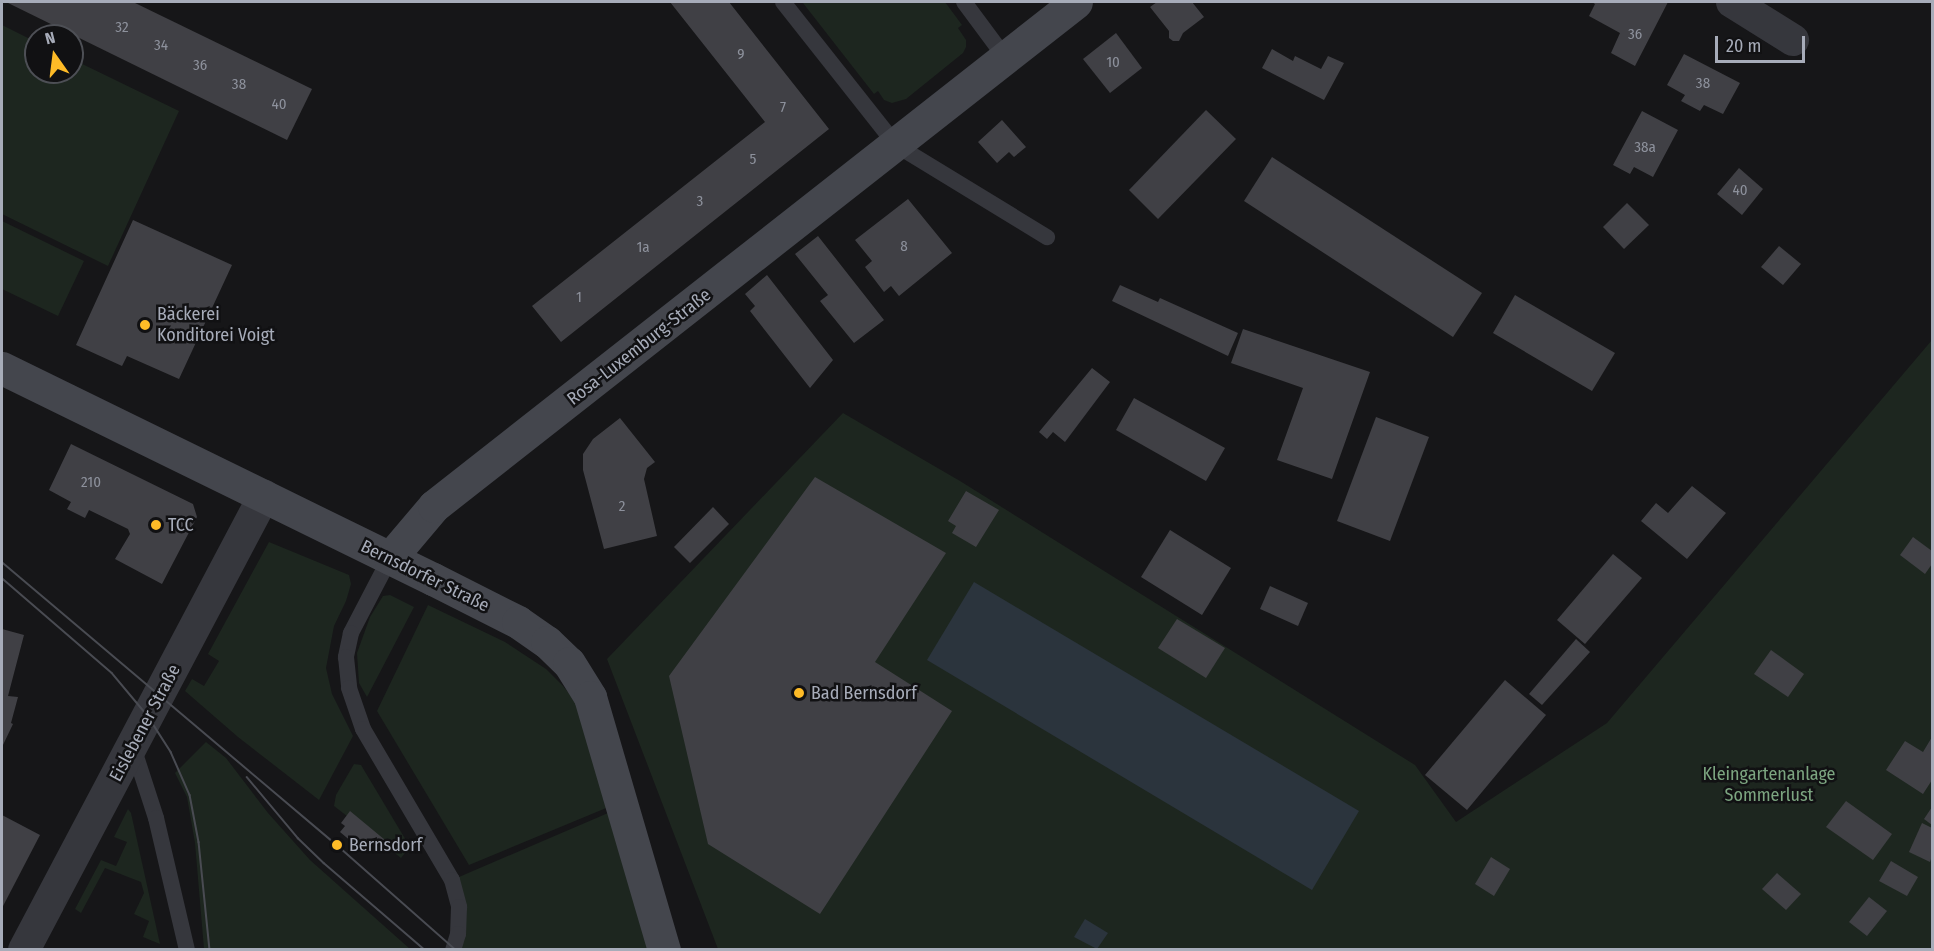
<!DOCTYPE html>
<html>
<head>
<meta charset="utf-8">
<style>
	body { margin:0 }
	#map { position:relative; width:1934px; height:951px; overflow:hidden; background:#161618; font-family:"Fira Sans Condensed",sans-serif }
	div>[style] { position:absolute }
	.green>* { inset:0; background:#1d261f }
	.water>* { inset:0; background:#2b343d }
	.building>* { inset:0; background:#404045 }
	.lane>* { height:16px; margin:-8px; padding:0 8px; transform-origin:8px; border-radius:8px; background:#36373d }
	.street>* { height:32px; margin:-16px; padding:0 16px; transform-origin:16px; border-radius:16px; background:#36373d }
	.secondary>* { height:33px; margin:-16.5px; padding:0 16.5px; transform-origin:16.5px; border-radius:16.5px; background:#44464d }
	.tram>* { height:1.5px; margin:-0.75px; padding:0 0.75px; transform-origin:0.75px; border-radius:0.75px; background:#494b52 }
	.dots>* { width:16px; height:16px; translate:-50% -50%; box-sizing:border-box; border:3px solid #111113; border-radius:50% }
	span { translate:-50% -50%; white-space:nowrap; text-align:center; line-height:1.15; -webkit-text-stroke:5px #111113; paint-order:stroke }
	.number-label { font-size:15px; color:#8d919c }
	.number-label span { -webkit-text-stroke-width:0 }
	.poi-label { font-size:18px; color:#a7acb9 }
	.left { translate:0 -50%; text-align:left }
	.street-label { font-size:18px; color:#a7acb9 }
	.park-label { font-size:18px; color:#7ca580 }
	.frame { position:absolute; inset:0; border:3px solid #a7acb9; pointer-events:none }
	.north { position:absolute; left:24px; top:24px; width:60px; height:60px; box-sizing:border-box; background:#111113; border:2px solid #4d4f55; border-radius:50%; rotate:346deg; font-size:16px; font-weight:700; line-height:24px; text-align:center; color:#a7acb9 }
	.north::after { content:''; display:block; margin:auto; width:21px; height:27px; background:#febb27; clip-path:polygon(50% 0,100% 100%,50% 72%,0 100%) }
	.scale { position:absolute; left:1715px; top:36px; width:90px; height:27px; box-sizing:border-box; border:3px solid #a7acb9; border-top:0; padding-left:8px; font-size:18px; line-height:21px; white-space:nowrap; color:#a7acb9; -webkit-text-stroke:4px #111113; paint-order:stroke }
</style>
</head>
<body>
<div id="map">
	<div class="green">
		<i style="clip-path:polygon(805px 2px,945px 2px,962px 25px,958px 28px,966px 40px,966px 47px,963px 53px,906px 99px,892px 103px,884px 100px,878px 91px,874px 94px,803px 3px)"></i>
		<i style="clip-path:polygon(2px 25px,36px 42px,36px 72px,72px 72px,72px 59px,179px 111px,108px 266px,2px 214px)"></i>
		<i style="clip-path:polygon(2px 221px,84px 261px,58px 316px,2px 289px)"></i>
		<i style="clip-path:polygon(1932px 340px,1932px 949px,718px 949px,607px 659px,843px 413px,960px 481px,1415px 765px,1456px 822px,1607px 723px)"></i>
		<i style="clip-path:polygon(269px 542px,349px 575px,351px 584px,346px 601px,334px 626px,326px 668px,332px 694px,353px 736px,319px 800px,238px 737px,185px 691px,192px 679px,204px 686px,219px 661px,208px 654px)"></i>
		<i style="clip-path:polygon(390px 595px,414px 607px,367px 697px,359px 683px,357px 653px,370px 617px,383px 596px)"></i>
		<i style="clip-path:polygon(428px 605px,505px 642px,546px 669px,563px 686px,580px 707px,611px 806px,469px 865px,377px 711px)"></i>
		<i style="clip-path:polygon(206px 742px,226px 758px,268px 813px,310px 860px,410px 949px,204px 949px,195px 843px,187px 797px,175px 773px)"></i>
		<i style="clip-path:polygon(354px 764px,361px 765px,410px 847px,401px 858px,334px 806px,336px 795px)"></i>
		<i style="clip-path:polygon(622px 807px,664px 949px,456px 949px,452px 880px)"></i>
		<i style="clip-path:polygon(128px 809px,131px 813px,160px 944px,143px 937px,149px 921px,134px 914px,144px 893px,141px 882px,105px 868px,81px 913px,75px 909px,101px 860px,116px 866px,127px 842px,114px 837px)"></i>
	</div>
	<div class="water">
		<i style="clip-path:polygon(974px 582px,1359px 811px,1312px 890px,927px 660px)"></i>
		<i style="clip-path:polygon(1085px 919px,1108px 933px,1097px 949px,1074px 937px)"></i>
	</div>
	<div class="building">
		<i style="clip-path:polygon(6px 2px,133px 2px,312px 89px,287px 140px)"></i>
		<i style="clip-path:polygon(670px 2px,729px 2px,829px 129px,561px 342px,532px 306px,765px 122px)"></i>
		<i style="clip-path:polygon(1157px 2px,1192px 2px,1204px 17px,1183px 33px,1179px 41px,1173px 41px,1169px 38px,1169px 31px,1150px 7px)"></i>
		<i style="clip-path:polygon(1592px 2px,1668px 2px,1635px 66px,1611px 53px,1620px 33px,1589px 16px,1595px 4px)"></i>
		<i style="clip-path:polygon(1116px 33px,1142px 68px,1110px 93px,1083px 59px)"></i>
		<i style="clip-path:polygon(1272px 49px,1293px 61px,1295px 56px,1321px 69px,1328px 56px,1344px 63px,1324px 100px,1262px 68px)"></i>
		<i style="clip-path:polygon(1684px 54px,1740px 83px,1723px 114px,1704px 105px,1700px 111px,1681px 101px,1685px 95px,1667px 85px)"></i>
		<i style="clip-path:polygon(1206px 110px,1236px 139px,1158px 219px,1129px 190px)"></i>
		<i style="clip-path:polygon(1642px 111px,1678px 130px,1653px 177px,1634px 167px,1630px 174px,1613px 165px)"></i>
		<i style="clip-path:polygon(1002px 120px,1026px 147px,1014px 157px,1009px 152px,997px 163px,978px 142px)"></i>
		<i style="clip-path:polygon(1272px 157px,1482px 293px,1453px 337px,1244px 201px)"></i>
		<i style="clip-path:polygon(1739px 168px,1763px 189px,1742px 215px,1717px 194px)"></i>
		<i style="clip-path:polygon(908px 199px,952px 253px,899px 296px,891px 286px,884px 292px,865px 267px,872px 261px,855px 240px)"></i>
		<i style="clip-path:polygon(1627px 203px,1649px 225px,1624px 249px,1603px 227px)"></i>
		<i style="clip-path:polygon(133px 220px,232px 265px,179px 379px,127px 356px,122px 366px,76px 345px)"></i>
		<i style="clip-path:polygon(818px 236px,884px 320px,854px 343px,820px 301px,828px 295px,795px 254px)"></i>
		<i style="clip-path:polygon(1779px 246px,1801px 264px,1783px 285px,1761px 267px)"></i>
		<i style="clip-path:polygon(767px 275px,833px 360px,810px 388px,750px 311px,755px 306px,745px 294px)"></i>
		<i style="clip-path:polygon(1120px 285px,1158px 302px,1160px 298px,1238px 333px,1228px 356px,1112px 301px)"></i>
		<i style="clip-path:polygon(1515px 295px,1615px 353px,1592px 391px,1493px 333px)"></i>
		<i style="clip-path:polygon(1243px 329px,1370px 372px,1332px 479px,1277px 460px,1303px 388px,1231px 363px)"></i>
		<i style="clip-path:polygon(1092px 368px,1110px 382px,1065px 442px,1053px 432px,1047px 439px,1039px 432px)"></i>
		<i style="clip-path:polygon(1134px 398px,1225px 448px,1206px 481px,1116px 430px)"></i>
		<i style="clip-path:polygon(1376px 417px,1429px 437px,1390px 541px,1337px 521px)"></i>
		<i style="clip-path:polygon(620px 418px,655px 462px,647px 468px,644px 479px,657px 536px,604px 549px,583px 470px,583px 454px,593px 439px)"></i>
		<i style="clip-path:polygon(71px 444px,193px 504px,197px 517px,162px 584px,115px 559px,130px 534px,128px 529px,89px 510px,85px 518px,67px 509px,71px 502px,49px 490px)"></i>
		<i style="clip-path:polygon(815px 477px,946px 553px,875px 662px,952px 711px,820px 914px,708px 844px,669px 676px)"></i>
		<i style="clip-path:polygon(1692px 486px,1726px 513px,1687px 559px,1641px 521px,1656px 503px,1668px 513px)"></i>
		<i style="clip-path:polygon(966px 491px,999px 510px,976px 547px,952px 533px,956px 526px,948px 521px)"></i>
		<i style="clip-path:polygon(713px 507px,729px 524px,690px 563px,674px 547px)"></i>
		<i style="clip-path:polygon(1170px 530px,1231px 568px,1202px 615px,1141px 577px)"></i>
		<i style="clip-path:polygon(1913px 537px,1932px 551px,1932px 564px,1925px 574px,1900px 555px)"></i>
		<i style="clip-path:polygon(1613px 554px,1642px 578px,1585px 644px,1557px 620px)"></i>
		<i style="clip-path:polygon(1270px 586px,1308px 603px,1298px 626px,1260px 609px)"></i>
		<i style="clip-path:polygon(1177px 619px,1225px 648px,1206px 678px,1158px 648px)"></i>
		<i style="clip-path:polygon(2px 629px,24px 635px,8px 696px,18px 697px,11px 723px,13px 724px,3px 745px)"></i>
		<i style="clip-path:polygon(1576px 639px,1590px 652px,1542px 705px,1529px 694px)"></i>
		<i style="clip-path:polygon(1771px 650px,1804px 674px,1788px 697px,1754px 674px)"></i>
		<i style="clip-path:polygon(1505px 680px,1546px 715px,1467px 810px,1425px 775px)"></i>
		<i style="clip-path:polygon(1932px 737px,1932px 780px,1923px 794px,1886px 770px,1905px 741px,1923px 752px)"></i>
		<i style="clip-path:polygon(1846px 801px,1892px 834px,1873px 860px,1826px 827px)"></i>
		<i style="clip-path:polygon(1932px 807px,1932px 825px,1924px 819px)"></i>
		<i style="clip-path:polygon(350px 811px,385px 840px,374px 852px,356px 837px,352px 842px,340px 832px,345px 826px,341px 823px)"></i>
		<i style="clip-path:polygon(2px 815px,40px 835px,2px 908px)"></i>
		<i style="clip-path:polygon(1922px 823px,1932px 828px,1932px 856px,1930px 862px,1909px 852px)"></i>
		<i style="clip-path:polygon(1491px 857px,1510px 869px,1494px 896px,1475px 884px)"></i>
		<i style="clip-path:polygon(1891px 861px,1918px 877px,1907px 896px,1879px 881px)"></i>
		<i style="clip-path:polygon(1777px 873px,1801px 894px,1786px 910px,1762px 889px)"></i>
		<i style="clip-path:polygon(1869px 897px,1887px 911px,1867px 936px,1849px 922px)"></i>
	</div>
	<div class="lane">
		<i style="left:783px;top:2px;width:182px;rotate:51.7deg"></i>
		<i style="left:896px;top:145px;width:177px;rotate:31.4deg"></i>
		<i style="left:964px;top:2px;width:67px;rotate:53.5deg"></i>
		<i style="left:390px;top:558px;width:85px;rotate:117.5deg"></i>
		<i style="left:351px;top:633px;width:25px;rotate:102deg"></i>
		<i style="left:346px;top:657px;width:31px;rotate:84deg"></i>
		<i style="left:349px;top:688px;width:43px;rotate:71.1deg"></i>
		<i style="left:363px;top:729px;width:175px;rotate:59.5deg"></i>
		<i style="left:452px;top:880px;width:28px;rotate:75deg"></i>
		<i style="left:459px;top:907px;width:27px;rotate:92deg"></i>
		<i style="left:458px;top:934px;width:17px;rotate:107deg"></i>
		<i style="left:132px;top:744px;width:78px;rotate:72deg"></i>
		<i style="left:156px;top:818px;width:136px;rotate:76.8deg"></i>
	</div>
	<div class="street">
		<i style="left:1732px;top:2px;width:72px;rotate:31.9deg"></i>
		<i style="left:24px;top:950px;width:514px;rotate:-62.14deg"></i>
	</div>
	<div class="secondary">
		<i style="left:2px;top:368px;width:480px;rotate:26.1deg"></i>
		<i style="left:433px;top:579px;width:95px;rotate:26.8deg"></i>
		<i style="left:518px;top:622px;width:35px;rotate:35deg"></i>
		<i style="left:547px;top:642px;width:30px;rotate:44deg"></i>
		<i style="left:569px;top:663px;width:40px;rotate:58deg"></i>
		<i style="left:590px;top:697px;width:264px;rotate:73.7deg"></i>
		<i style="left:390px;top:558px;width:68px;rotate:-49.8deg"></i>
		<i style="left:434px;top:506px;width:816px;rotate:-38.13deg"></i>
	</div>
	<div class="tram">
		<i style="left:2px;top:562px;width:439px;rotate:40.2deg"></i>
		<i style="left:337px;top:845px;width:159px;rotate:41.4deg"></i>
		<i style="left:2px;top:578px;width:145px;rotate:40.8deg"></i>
		<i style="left:112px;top:673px;width:56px;rotate:50.1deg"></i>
		<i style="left:148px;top:716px;width:43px;rotate:57.4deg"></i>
		<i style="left:171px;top:752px;width:47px;rotate:66.2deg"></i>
		<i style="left:190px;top:795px;width:48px;rotate:79.2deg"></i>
		<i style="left:199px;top:842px;width:109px;rotate:84.2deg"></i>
		<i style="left:247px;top:777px;width:80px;rotate:50.1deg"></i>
		<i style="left:298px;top:838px;width:36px;rotate:44deg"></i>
		<i style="left:324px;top:863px;width:133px;rotate:40.7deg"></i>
	</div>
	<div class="dots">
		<i style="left:145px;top:325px;background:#febb27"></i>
		<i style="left:156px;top:525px;background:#febb27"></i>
		<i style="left:799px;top:693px;background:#febb27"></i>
		<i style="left:337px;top:845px;background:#febb27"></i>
	</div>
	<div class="number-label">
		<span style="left:122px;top:28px">32</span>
		<span style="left:1635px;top:35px">36</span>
		<span style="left:161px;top:46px">34</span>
		<span style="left:741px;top:55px">9</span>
		<span style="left:1113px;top:63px">10</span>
		<span style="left:200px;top:66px">36</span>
		<span style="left:1703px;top:84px">38</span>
		<span style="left:239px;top:85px">38</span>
		<span style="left:279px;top:105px">40</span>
		<span style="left:783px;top:108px">7</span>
		<span style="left:1645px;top:148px">38a</span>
		<span style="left:753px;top:160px">5</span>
		<span style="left:1740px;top:191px">40</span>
		<span style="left:700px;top:202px">3</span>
		<span style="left:904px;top:247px">8</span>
		<span style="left:643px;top:248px">1a</span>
		<span style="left:579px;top:298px">1</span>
		<span style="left:91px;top:483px">210</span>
		<span style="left:622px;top:507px">2</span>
	</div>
	<div class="poi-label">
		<span class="left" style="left:157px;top:325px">Bäckerei<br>Konditorei Voigt</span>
		<span class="left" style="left:168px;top:525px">TCC</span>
		<span class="left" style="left:811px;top:693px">Bad Bernsdorf</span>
		<span class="left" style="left:349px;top:845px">Bernsdorf</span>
	</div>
	<div class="street-label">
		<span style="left:639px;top:347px;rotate:-38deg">Rosa-Luxemburg-Straße</span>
		<span style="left:425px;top:576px;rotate:26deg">Bernsdorfer Straße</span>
		<span style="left:145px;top:723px;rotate:-62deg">Eislebener Straße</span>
	</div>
	<div class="park-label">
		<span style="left:1769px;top:785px">Kleingartenanlage<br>Sommerlust</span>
	</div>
	<div class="frame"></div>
	<div class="north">N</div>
	<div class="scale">20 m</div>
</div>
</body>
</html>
